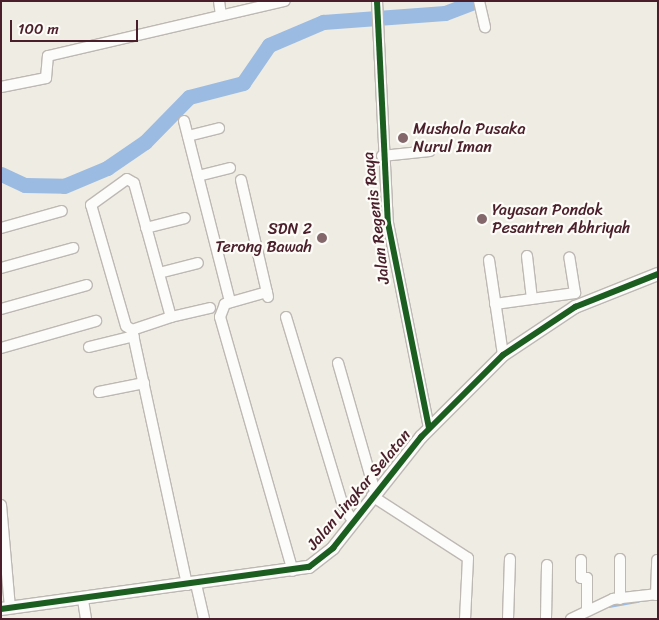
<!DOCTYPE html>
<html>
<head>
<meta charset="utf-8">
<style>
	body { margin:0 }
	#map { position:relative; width:659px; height:620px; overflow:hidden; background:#eeece3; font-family:Sriracha,sans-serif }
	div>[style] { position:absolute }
	.stream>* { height:2.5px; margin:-1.25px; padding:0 1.25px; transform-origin:1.25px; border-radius:1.25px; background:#9bbbe2 }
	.river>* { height:15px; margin:-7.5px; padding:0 7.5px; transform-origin:7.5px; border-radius:7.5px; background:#9bbbe2 }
	.roads { filter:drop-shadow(1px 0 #beb8b3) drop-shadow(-1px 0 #beb8b3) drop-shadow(0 1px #beb8b3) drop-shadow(0 -1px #beb8b3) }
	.minor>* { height:10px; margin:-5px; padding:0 5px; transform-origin:5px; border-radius:5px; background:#fcfcfb }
	.tertiary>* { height:12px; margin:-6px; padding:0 6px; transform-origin:6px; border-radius:6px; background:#fcfcfb }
	.cycleway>* { height:6px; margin:-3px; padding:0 3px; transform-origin:3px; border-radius:3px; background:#1b5e20 }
	.dots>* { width:14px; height:14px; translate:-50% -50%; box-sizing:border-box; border:2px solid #fdfcf7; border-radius:50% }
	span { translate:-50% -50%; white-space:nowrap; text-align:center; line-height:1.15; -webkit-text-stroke:4.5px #fdfcf7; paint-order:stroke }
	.poi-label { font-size:16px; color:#4a1f2b }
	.left { translate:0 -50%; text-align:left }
	.right { translate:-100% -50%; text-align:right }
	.street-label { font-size:16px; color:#4a1f2b }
	.frame { position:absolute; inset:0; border:2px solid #4a1f2b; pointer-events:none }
	.scale { position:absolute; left:10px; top:20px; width:128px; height:22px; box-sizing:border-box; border:2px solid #4a1f2b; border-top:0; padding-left:6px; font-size:15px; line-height:18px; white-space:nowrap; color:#4a1f2b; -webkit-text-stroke:4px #fdfcf7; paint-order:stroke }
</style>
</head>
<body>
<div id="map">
	<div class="stream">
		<i style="left:609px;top:606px;width:29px;rotate:-10deg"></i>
	</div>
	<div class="river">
		<i style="left:1px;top:174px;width:26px;rotate:25deg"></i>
		<i style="left:25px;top:185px;width:39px;rotate:1deg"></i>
		<i style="left:64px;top:186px;width:47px;rotate:-22.7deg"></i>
		<i style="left:107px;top:168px;width:46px;rotate:-34.4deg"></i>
		<i style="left:145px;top:142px;width:63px;rotate:-45.6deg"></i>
		<i style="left:189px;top:97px;width:56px;rotate:-14.5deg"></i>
		<i style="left:243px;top:83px;width:46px;rotate:-55.6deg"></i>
		<i style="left:269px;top:45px;width:59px;rotate:-23.1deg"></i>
		<i style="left:323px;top:22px;width:122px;rotate:-4.2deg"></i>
		<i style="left:445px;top:13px;width:33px;rotate:-21deg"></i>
	</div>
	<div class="roads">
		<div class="minor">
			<i style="left:219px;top:1px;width:14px;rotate:82deg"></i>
			<i style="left:377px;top:1px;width:222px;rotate:87.2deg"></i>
			<i style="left:388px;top:223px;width:209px;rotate:78.7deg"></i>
			<i style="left:479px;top:1px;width:27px;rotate:77deg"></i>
			<i style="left:1px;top:87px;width:46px;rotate:-11.3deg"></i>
			<i style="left:46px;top:78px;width:22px;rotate:-85deg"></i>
			<i style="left:48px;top:56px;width:243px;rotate:-13.1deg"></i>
			<i style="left:184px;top:121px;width:187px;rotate:75.7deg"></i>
			<i style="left:188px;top:136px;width:32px;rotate:-14deg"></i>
			<i style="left:382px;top:156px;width:48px;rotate:-5.9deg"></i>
			<i style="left:198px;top:176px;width:33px;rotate:-14deg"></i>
			<i style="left:127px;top:179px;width:8px;rotate:30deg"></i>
			<i style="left:134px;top:183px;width:139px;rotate:74.6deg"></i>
			<i style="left:171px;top:317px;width:41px;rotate:161.6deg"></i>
			<i style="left:132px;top:330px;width:7px;rotate:-146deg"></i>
			<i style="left:126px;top:326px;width:126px;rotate:-106.1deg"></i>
			<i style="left:91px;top:205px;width:44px;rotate:-35.8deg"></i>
			<i style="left:241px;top:180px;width:120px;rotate:77deg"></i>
			<i style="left:1px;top:228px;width:63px;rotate:-15.6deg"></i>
			<i style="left:146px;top:228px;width:40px;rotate:-14.4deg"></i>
			<i style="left:527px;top:256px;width:43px;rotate:83.4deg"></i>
			<i style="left:489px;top:260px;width:96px;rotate:81.6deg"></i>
			<i style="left:1px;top:268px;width:75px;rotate:-15.5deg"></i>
			<i style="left:159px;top:273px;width:40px;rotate:-14.4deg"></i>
			<i style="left:267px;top:292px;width:44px;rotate:164.1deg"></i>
			<i style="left:225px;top:304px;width:14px;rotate:111deg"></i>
			<i style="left:220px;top:317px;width:264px;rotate:74deg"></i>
			<i style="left:495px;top:304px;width:81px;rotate:-7.8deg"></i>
			<i style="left:575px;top:293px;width:36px;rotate:-99deg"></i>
			<i style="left:1px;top:309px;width:89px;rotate:-15.6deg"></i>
			<i style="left:171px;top:317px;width:40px;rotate:-13deg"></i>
			<i style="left:286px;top:317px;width:197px;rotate:73.2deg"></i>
			<i style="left:343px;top:506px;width:18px;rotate:56deg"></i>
			<i style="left:132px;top:330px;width:261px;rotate:77.8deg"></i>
			<i style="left:89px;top:347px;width:46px;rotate:-13.7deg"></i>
			<i style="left:1px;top:348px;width:99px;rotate:-15.9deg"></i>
			<i style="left:338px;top:363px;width:134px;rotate:74deg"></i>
			<i style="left:99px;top:392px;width:46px;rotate:-11.3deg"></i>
			<i style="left:372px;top:496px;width:114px;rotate:32.9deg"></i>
			<i style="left:468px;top:558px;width:61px;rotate:92.8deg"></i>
			<i style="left:1px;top:505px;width:103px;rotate:85deg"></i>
			<i style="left:581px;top:560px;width:18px;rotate:90deg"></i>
			<i style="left:581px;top:578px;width:6px"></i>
			<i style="left:587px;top:578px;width:31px;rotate:90deg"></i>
			<i style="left:196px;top:584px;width:36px;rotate:77deg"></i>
			<i style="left:656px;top:595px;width:35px;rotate:-88deg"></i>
			<i style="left:620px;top:599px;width:40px;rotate:-90deg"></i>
			<i style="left:83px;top:600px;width:19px;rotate:81deg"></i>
			<i style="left:508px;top:619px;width:60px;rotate:-88.1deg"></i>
			<i style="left:546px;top:619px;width:54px;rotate:-88.9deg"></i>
			<i style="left:571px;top:619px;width:47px;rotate:-25.5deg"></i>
			<i style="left:613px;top:599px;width:45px;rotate:-6.3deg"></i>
		</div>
		<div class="tertiary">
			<i style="left:1px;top:609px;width:311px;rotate:-7.8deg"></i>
			<i style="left:309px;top:567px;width:31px;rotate:-38deg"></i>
			<i style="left:333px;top:548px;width:142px;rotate:-51.6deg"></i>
			<i style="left:421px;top:437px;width:116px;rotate:-45deg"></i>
			<i style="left:503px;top:355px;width:87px;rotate:-33.7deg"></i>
			<i style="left:575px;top:307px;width:89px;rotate:-21.7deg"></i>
		</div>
	</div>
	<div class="cycleway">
		<i style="left:377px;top:1px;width:222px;rotate:87.2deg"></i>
		<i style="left:388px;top:223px;width:209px;rotate:78.7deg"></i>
		<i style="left:1px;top:609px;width:311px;rotate:-7.8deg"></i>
		<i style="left:309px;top:567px;width:31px;rotate:-38deg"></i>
		<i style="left:333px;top:548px;width:142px;rotate:-51.6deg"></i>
		<i style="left:421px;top:437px;width:116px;rotate:-45deg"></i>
		<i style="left:503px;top:355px;width:87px;rotate:-33.7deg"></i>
		<i style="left:575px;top:307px;width:89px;rotate:-21.7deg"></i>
	</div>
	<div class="dots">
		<i style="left:403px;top:138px;background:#83676b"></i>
		<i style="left:482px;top:219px;background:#83676b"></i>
		<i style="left:322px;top:238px;background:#83676b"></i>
	</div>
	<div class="poi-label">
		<span class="left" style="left:413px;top:138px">Mushola Pusaka<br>Nurul Iman</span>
		<span class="left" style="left:492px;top:219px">Yayasan Pondok<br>Pesantren Abhriyah</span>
		<span class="right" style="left:312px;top:238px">SDN 2<br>Terong Bawah</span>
	</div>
	<div class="street-label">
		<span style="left:376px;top:218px;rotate:-97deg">Jalan Regenis Raya</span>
		<span style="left:359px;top:490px;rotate:-50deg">Jalan Lingkar Selatan</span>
	</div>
	<div class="frame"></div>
	<div class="scale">100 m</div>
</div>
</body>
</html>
